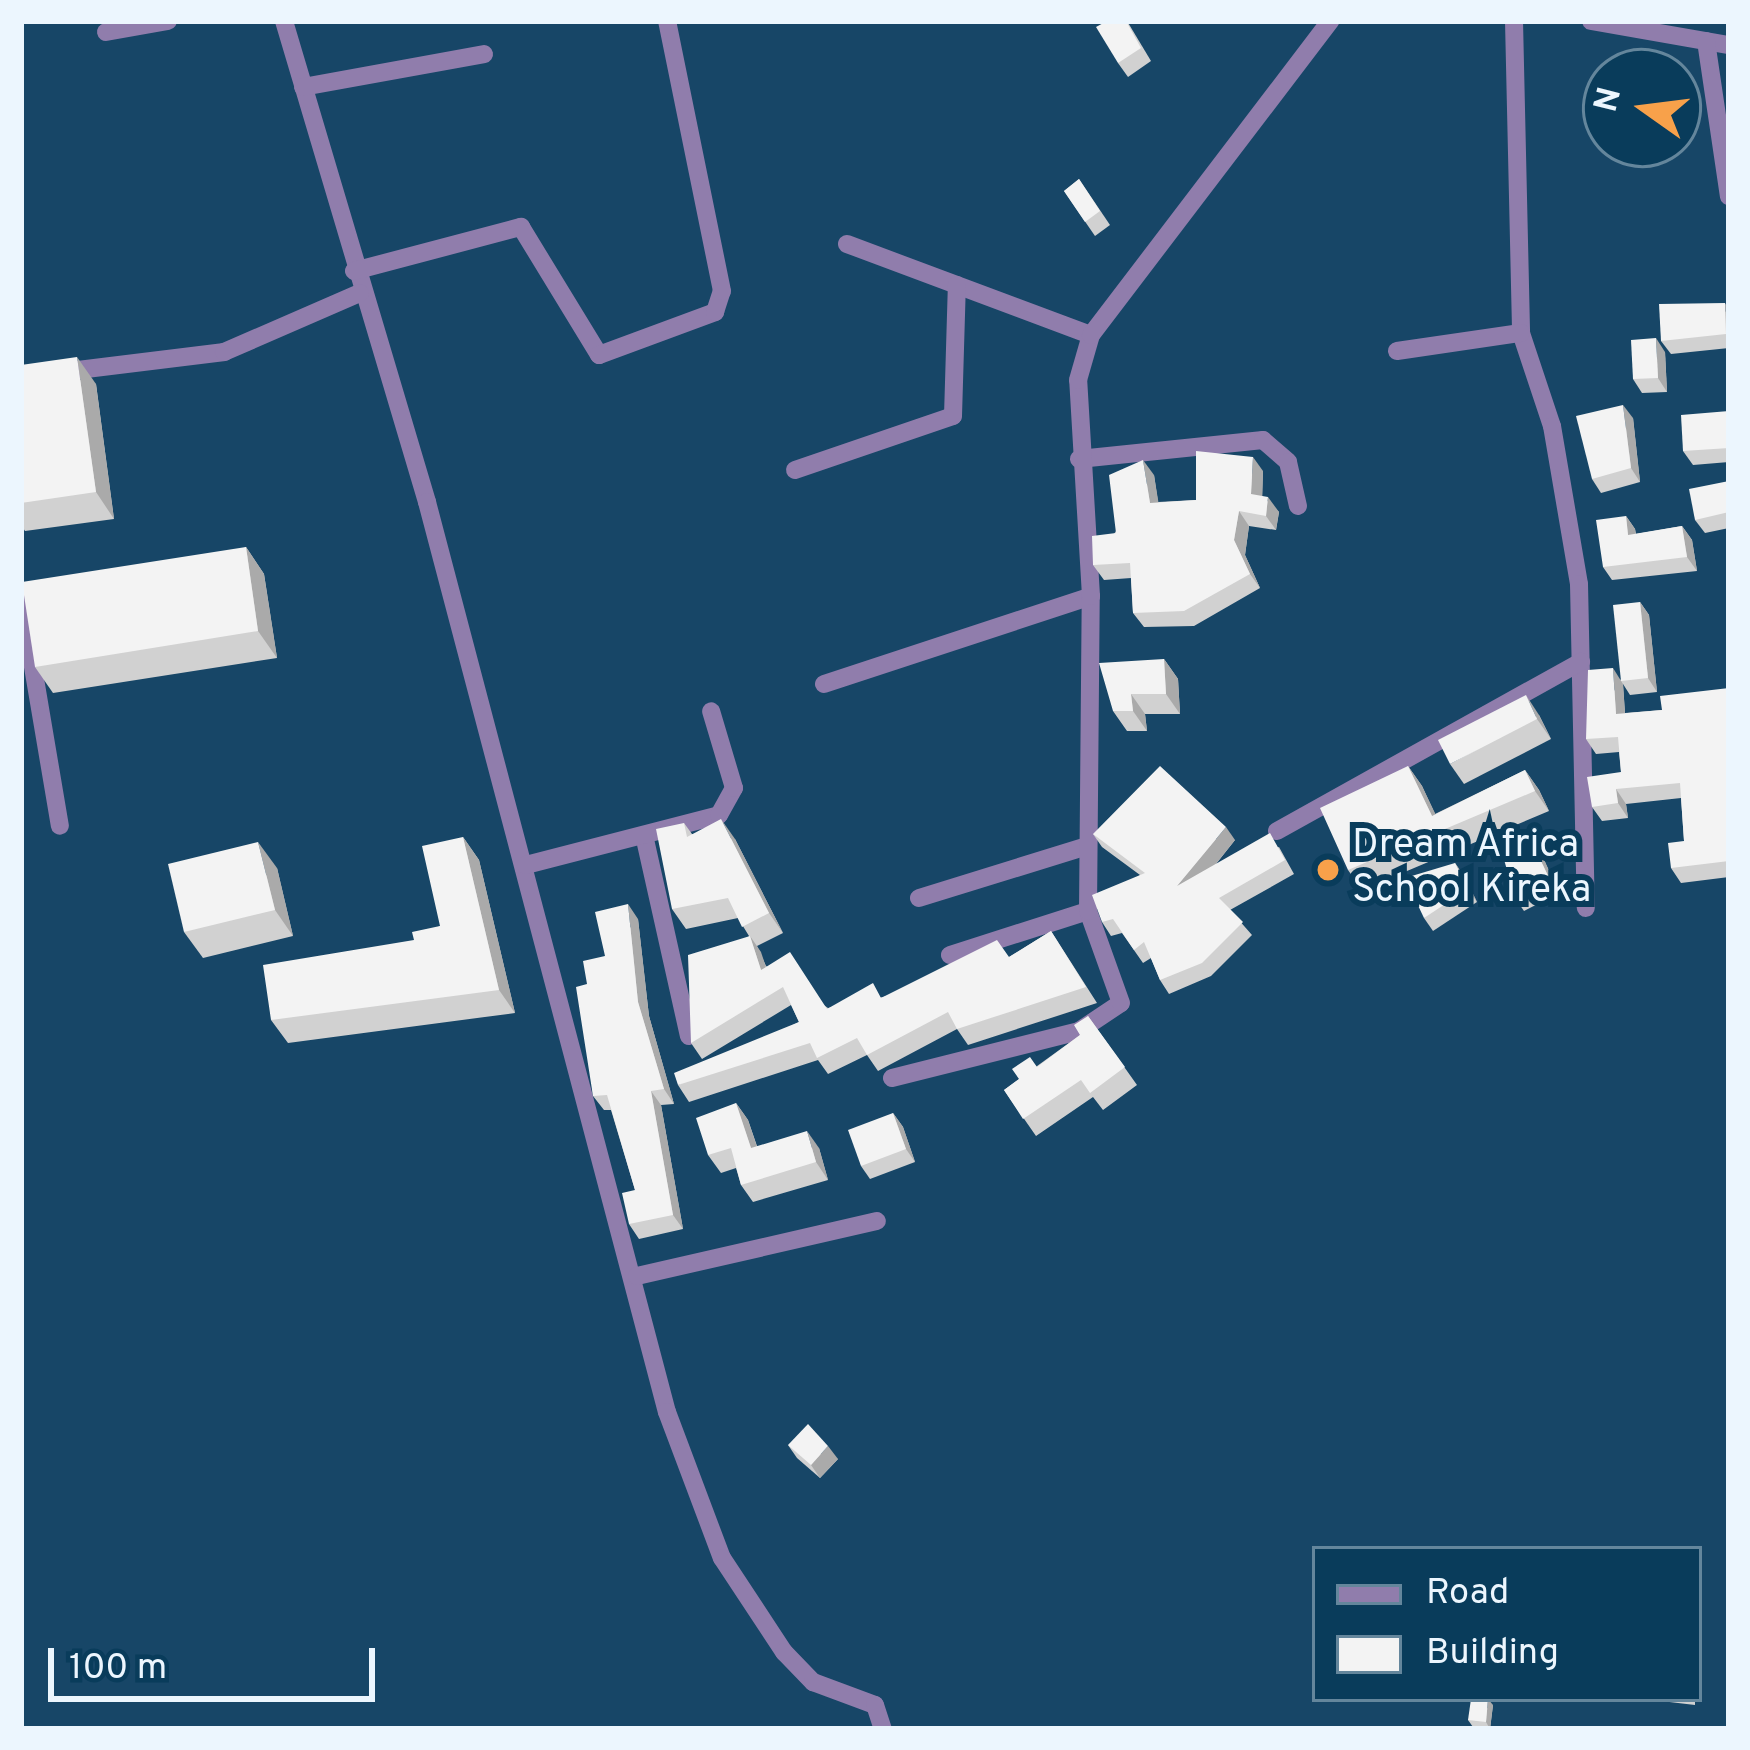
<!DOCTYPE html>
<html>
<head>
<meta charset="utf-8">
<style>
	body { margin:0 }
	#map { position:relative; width:1750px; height:1750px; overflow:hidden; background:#174667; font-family:Overpass,sans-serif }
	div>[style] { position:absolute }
	.street>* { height:18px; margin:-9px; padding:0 9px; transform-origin:9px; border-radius:9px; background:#907dac }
	.wall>* { inset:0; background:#d1d1d1 }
	.shaded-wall>* { inset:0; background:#aaa }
	.building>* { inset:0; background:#f3f3f3 }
	.dots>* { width:33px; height:33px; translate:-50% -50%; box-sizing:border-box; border:6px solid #093c5b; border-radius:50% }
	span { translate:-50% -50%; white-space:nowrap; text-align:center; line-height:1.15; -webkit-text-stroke:12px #093c5b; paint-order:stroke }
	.poi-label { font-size:39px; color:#ecf6fe }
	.left { translate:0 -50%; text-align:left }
	.frame { position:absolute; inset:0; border:24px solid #ecf6fe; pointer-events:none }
	.legend { position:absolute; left:1312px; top:1546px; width:390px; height:156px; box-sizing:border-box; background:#093c5b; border:3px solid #64869c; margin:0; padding:15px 21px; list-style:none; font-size:36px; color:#ecf6fe }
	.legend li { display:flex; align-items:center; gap:24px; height:60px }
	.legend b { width:60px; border:3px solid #64869c }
	.north { position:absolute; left:1582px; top:48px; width:120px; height:120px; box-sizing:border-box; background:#093c5b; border:3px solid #64869c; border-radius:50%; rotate:284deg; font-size:33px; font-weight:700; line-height:48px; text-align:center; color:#ecf6fe }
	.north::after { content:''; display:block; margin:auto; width:42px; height:54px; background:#f8a14a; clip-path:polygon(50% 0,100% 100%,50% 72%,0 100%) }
	.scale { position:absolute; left:48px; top:1648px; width:327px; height:54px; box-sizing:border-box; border:6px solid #ecf6fe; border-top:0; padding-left:15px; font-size:36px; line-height:42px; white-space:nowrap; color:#ecf6fe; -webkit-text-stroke:9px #093c5b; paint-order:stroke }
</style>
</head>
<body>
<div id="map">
	<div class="street">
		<i style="left:284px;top:21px;width:502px;rotate:73.44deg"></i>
		<i style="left:427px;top:502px;width:941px;rotate:75.23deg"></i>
		<i style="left:667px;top:1412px;width:156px;rotate:69.4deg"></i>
		<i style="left:722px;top:1558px;width:113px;rotate:56.6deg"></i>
		<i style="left:784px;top:1652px;width:42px;rotate:46deg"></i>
		<i style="left:813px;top:1682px;width:66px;rotate:20.4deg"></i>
		<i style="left:875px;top:1705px;width:25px;rotate:72deg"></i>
		<i style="left:1514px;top:21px;width:312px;rotate:88.7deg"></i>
		<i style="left:1521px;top:333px;width:98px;rotate:71.6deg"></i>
		<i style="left:1552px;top:426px;width:160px;rotate:80.3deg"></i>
		<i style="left:1579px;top:584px;width:324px;rotate:88.8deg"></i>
		<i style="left:1591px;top:21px;width:140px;rotate:9.9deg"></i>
		<i style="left:106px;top:32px;width:63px;rotate:-10.1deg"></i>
		<i style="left:1706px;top:41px;width:157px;rotate:81.6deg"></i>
		<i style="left:303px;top:87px;width:184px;rotate:-10.3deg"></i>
		<i style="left:847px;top:244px;width:260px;rotate:20.5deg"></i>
		<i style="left:354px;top:271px;width:173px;rotate:-14.8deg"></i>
		<i style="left:521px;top:227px;width:150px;rotate:58.6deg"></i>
		<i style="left:599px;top:355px;width:124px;rotate:-20.3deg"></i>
		<i style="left:715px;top:312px;width:22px;rotate:-72deg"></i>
		<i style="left:722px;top:291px;width:276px;rotate:-101.5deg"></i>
		<i style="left:1397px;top:351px;width:125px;rotate:-8.3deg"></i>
		<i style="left:21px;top:377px;width:205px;rotate:-7deg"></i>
		<i style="left:224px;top:352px;width:148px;rotate:-23.5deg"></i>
		<i style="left:1079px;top:459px;width:185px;rotate:-5.9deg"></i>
		<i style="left:1263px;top:440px;width:33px;rotate:41deg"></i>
		<i style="left:1288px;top:462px;width:45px;rotate:77.2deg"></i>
		<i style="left:795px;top:470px;width:167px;rotate:-18.9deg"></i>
		<i style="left:953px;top:416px;width:131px;rotate:-88.3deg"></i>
		<i style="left:21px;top:596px;width:233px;rotate:80.4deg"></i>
		<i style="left:824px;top:684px;width:281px;rotate:-18.2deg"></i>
		<i style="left:1277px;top:831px;width:348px;rotate:-29.1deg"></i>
		<i style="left:644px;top:835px;width:206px;rotate:77.4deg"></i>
		<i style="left:526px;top:865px;width:199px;rotate:-14.5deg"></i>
		<i style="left:719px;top:815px;width:31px;rotate:-61deg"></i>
		<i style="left:734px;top:788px;width:80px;rotate:-106.6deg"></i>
		<i style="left:919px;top:898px;width:173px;rotate:-17.2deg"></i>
		<i style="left:950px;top:955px;width:145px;rotate:-17.7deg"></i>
		<i style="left:892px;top:1078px;width:193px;rotate:-14.1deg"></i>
		<i style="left:1079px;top:1031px;width:50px;rotate:-33.7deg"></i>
		<i style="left:1121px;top:1003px;width:98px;rotate:-109.7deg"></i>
		<i style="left:1088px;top:911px;width:315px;rotate:-89.5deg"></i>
		<i style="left:1091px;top:596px;width:216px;rotate:-93.4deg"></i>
		<i style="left:1078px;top:380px;width:47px;rotate:-73.9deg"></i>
		<i style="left:1091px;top:335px;width:395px;rotate:-52.7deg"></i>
		<i style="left:637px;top:1276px;width:246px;rotate:-12.9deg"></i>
	</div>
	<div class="wall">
		<i style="clip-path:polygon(1127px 21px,1151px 61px,1128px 77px,1118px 63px)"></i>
		<i style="clip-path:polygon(1079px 179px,1110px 225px,1095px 236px,1064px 191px)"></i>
		<i style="clip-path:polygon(1729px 310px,1729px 348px,1671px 354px,1661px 341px)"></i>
		<i style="clip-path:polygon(1665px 352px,1667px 392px,1642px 393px,1633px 379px)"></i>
		<i style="clip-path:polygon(21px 365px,96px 384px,114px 519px,25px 531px,21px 525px)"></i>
		<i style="clip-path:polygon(1729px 411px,1729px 462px,1693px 465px,1683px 451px)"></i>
		<i style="clip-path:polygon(1633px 418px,1640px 482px,1601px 493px,1592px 479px)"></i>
		<i style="clip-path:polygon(1263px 471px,1262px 496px,1279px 512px,1276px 530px,1249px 526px,1245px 555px,1260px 588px,1194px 626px,1144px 627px,1133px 613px,1131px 578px,1104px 580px,1093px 565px,1154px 475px,1158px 502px,1196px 500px)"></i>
		<i style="clip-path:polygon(1729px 481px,1729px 528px,1705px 533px,1695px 520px)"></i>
		<i style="clip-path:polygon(1626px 516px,1635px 529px,1636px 534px,1682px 526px,1692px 540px,1697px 571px,1612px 580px,1603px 567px)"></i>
		<i style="clip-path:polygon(246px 547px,264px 574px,277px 658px,53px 693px,35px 667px)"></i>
		<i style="clip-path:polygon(1640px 602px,1649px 615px,1657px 692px,1630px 695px,1623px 684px,1625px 713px,1662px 710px,1729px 688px,1729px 877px,1681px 883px,1671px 868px,1684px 841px,1681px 798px,1626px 804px,1628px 818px,1602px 821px,1592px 807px,1621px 772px,1619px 752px,1596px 754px,1586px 739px,1621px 679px)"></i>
		<i style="clip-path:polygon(1164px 659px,1178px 679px,1180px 714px,1145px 714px,1147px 731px,1127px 731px,1113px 711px)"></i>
		<i style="clip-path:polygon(1539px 715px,1551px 739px,1464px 784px,1450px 764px)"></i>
		<i style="clip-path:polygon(1408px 766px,1422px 786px,1435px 814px,1525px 770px,1539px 790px,1549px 811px,1362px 890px,1348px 870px)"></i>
		<i style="clip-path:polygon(684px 823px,692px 834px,735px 839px,783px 933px,757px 946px,766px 966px,828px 1008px,883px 997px,1009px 957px,1051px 931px,1097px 1003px,968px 1045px,957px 1029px,878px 1071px,867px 1055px,828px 1074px,818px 1060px,689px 1102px,678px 1085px,799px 1022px,791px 1005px,702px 1059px,691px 1043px,749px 936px,738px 918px,686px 929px,672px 909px)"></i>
		<i style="clip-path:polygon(1093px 834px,1235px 840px,1216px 864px,1279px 847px,1294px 874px,1230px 910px,1252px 935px,1211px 976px,1169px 994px,1160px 980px,1151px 958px,1143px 963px,1122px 933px,1111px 936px,1102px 922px,1140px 875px,1102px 847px)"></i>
		<i style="clip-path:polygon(463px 837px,479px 860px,515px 1013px,288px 1043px,271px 1020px,440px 926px)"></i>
		<i style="clip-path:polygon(1541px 853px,1559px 893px,1524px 911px,1515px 898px)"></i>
		<i style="clip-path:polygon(1455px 863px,1464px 876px,1477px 902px,1433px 931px,1424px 918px)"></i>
		<i style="clip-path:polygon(277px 868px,293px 936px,203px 958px,184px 932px)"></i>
		<i style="clip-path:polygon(638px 919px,649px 1016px,674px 1104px,661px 1105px,683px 1229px,639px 1239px,629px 1224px,635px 1190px,611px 1110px,604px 1110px,593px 1096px,587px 984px,605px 956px)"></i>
		<i style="clip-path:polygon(1088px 1016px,1137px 1085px,1103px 1110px,1093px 1097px,1036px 1136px,1004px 1090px,1080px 1035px)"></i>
		<i style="clip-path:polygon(736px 1103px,748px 1120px,757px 1146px,819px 1148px,828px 1180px,753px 1202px,741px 1185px,736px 1168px,721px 1173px,708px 1155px)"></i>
		<i style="clip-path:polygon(893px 1113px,903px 1127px,915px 1162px,870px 1179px,861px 1166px)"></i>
		<i style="clip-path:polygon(788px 1445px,838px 1459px,820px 1478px,797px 1458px)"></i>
		<i style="clip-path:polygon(1644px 1699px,1695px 1699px,1695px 1705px)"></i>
		<i style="clip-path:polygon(1493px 1705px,1490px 1729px,1473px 1727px,1468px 1720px)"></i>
	</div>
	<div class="shaded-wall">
		<i style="clip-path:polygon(1725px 303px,1729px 310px,1729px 339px,1726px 334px)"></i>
		<i style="clip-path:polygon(1656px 338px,1665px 352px,1667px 392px,1658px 378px)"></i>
		<i style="clip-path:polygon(77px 357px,96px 384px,114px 519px,96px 492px)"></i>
		<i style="clip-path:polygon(1623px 405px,1633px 418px,1640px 482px,1631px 468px)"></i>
		<i style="clip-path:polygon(1253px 457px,1263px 471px,1262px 509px,1251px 494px)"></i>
		<i style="clip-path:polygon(1143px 460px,1154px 475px,1161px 518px,1150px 503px)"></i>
		<i style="clip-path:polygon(1268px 497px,1279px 512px,1276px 530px,1266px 516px)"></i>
		<i style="clip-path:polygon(1239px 511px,1249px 526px,1245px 555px,1260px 588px,1250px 574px,1234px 540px)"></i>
		<i style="clip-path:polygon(1626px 516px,1635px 529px,1638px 548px,1628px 535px)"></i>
		<i style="clip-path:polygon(1682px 526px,1692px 540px,1697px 571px,1687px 557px)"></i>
		<i style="clip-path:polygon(246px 547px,264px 574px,277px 658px,258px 631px)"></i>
		<i style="clip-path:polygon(1640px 602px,1649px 615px,1657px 692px,1648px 678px)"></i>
		<i style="clip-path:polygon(1164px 659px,1178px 679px,1180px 714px,1166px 694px)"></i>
		<i style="clip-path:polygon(1613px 668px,1623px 684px,1626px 729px,1616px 714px)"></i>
		<i style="clip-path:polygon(1131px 694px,1145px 714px,1147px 731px,1133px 711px)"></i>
		<i style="clip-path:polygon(1526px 695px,1539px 715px,1551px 739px,1537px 719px)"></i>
		<i style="clip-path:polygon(1408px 766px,1422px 786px,1443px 830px,1432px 816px)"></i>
		<i style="clip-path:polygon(1525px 770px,1539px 790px,1549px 811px,1535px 791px)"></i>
		<i style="clip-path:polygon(1616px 789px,1626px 804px,1628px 818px,1618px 803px)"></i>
		<i style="clip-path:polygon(721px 819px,735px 839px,783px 933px,769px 913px)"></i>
		<i style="clip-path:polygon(1226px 827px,1235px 840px,1187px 900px,1177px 886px)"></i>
		<i style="clip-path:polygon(463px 837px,479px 860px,515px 1013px,499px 990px)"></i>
		<i style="clip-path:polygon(1531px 840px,1541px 853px,1559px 893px,1550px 880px)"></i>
		<i style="clip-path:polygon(258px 842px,277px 868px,293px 936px,275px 910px)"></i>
		<i style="clip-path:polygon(1455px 863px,1464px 876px,1477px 902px,1468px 889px)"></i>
		<i style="clip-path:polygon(628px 904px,638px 919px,649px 1016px,674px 1104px,664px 1089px,638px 1002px)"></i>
		<i style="clip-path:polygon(750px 936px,761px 952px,772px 986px,761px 970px)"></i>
		<i style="clip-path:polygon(651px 1091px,661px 1105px,683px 1229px,673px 1215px)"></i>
		<i style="clip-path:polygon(736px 1103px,748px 1120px,763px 1165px,751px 1148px)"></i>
		<i style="clip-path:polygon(893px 1113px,903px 1127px,915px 1162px,906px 1149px)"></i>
		<i style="clip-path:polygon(807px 1131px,819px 1148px,828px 1180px,816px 1162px)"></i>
		<i style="clip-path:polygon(828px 1446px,838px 1459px,820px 1478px,811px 1465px)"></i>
		<i style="clip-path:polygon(1488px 1699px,1493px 1705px,1490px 1729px,1486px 1722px)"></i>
	</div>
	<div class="building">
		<i style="clip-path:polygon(1107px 21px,1126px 21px,1141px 48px,1118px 63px,1096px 27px)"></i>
		<i style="clip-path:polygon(1079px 179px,1100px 211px,1085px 222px,1064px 191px)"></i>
		<i style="clip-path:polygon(1725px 303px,1726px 334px,1661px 341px,1659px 304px)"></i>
		<i style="clip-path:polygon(1656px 338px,1658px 378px,1633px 379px,1631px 340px)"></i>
		<i style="clip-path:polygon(77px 357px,96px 492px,21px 503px,21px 365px)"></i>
		<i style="clip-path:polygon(1623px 405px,1631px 468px,1592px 479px,1576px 416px)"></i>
		<i style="clip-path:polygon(1729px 411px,1729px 448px,1683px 451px,1681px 415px)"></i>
		<i style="clip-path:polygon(1196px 451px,1253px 457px,1251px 494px,1268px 497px,1266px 516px,1239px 511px,1234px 540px,1250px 574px,1184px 611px,1133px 613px,1130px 563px,1093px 565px,1092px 536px,1116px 533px,1109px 475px,1143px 460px,1150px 503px,1196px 500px)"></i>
		<i style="clip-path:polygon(1729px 481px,1729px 512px,1695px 520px,1689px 489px)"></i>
		<i style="clip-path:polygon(1626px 516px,1628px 535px,1682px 526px,1687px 557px,1603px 567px,1596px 520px)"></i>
		<i style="clip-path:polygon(246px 547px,258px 631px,35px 667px,22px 582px)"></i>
		<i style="clip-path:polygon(1640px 602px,1648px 678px,1621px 681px,1613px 605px)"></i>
		<i style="clip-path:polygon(1164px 659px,1166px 694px,1131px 694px,1133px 711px,1113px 711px,1099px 663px)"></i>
		<i style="clip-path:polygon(1613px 668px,1616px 714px,1662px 710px,1660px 696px,1729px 688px,1729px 861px,1671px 868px,1668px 843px,1684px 841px,1680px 783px,1616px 789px,1618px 803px,1592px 807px,1587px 777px,1621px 772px,1618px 737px,1586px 739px,1588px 670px)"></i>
		<i style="clip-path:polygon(1526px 695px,1537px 719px,1450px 764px,1438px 740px)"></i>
		<i style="clip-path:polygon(1160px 766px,1226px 827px,1177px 886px,1270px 833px,1285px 860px,1219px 898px,1243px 922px,1202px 963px,1160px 980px,1144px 942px,1134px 950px,1113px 919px,1102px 922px,1092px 895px,1145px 873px,1093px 834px)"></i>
		<i style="clip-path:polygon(1408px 766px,1432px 816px,1525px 770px,1535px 791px,1348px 870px,1320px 808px)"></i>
		<i style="clip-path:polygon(721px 819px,769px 913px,742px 927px,728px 898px,672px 909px,656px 829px,684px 823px,687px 837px)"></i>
		<i style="clip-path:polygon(463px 837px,499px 990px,271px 1020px,263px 965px,414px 940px,412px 932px,440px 926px,422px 846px)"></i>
		<i style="clip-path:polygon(1531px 840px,1550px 880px,1515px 898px,1501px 849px)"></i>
		<i style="clip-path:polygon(258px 842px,275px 910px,184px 932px,168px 864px)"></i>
		<i style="clip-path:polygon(1455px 863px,1468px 889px,1424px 918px,1405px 878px)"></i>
		<i style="clip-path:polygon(628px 904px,638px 1002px,664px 1089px,651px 1091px,673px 1215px,629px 1224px,622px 1193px,635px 1190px,607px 1095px,593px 1096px,576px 987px,587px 984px,583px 961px,605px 956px,595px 912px)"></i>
		<i style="clip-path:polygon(1051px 931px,1086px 987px,957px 1029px,948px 1012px,867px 1055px,857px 1038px,817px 1058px,810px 1043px,678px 1085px,674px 1073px,799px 1022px,783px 987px,691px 1043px,688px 955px,750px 936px,761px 970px,790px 952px,827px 1009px,873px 983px,881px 998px,997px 940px,1009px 957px)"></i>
		<i style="clip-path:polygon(1088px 1016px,1125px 1067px,1090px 1093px,1081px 1080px,1023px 1119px,1004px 1090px,1019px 1079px,1012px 1069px,1030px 1057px,1037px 1067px,1080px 1035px,1074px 1025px)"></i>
		<i style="clip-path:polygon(736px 1103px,751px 1148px,807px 1131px,816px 1162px,741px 1185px,731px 1148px,708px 1155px,696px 1118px)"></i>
		<i style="clip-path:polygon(893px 1113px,906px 1149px,861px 1166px,848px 1130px)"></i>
		<i style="clip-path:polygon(808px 1424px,828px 1446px,811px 1465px,788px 1445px)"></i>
		<i style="clip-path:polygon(1471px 1699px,1488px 1699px,1486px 1722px,1468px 1720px)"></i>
	</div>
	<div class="dots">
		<i style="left:1328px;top:870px;background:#f8a14a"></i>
	</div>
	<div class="poi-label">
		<span class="left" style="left:1352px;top:870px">Dream Africa<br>School Kireka</span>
	</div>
	<div class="frame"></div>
	<ul class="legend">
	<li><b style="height:15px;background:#907dac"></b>Road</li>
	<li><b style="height:33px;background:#f3f3f3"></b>Building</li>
	</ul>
	<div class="north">N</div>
	<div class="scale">100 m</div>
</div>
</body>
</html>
